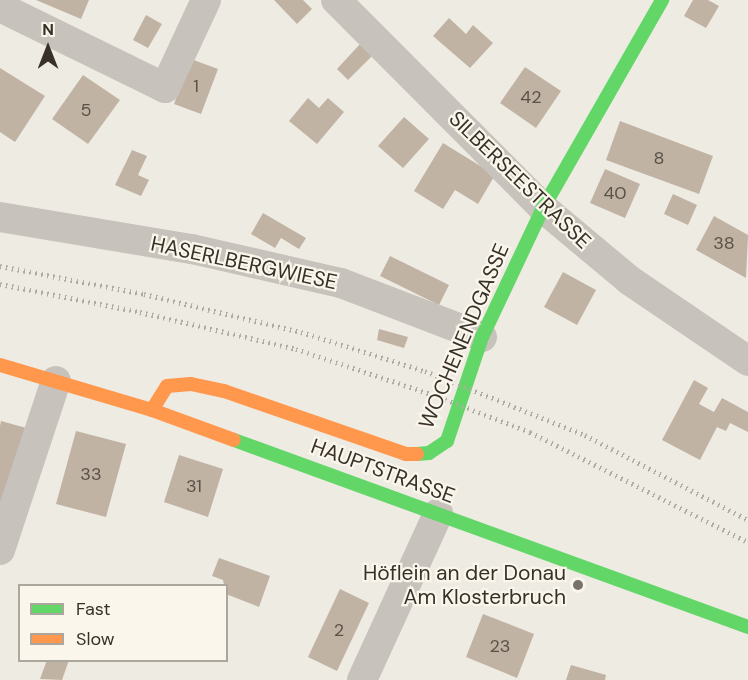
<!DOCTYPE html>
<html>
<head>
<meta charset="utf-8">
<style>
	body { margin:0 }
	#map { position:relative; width:748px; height:680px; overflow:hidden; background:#eeebe2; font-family:"DM Sans",sans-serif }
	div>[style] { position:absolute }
	.building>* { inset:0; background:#c1b3a4 }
	.street>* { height:30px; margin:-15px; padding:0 15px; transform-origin:15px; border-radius:15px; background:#c7c3bc }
	.fast>* { height:14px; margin:-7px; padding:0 7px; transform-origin:7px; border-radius:7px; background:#63d668 }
	.slow>* { height:14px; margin:-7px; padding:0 7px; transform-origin:7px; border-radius:7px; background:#ff974d }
	.rail>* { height:4.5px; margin-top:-2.25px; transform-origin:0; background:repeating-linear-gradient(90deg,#afaca6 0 1.5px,transparent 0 6px) }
	.dots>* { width:16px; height:16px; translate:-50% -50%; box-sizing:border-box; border:3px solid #faf6eb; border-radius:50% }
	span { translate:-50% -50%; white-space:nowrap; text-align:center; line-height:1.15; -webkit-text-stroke:4.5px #faf6eb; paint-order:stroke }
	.number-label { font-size:18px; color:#5a5248 }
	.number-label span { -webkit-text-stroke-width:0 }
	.street-label { font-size:21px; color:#38312a }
	.poi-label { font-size:21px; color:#38312a }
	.right { translate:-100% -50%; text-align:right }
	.legend { position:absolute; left:18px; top:584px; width:210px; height:78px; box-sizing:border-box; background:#faf6eb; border:2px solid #aca79e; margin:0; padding:8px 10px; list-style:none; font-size:18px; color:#38312a }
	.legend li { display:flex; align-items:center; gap:12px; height:30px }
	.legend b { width:30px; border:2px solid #aca79e }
	.north { position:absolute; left:18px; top:18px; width:60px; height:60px; -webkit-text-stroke:4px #faf6eb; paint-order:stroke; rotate:0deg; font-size:16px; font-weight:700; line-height:24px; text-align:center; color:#38312a }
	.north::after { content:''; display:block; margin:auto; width:21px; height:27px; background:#38312a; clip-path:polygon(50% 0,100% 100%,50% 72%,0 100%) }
</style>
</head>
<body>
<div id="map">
	<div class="building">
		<i style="clip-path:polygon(36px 0,89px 0,81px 19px)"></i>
		<i style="clip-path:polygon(274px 0,303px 0,312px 9px,297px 24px)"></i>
		<i style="clip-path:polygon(693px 0,708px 0,719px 6px,706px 28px,684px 16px)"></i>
		<i style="clip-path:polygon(146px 15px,162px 24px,148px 48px,133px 40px)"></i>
		<i style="clip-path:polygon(449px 18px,466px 34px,473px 25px,493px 43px,470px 68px,433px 36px)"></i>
		<i style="clip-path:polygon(360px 44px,372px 56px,348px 80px,337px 69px)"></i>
		<i style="clip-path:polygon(191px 59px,218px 69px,201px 114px,174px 104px)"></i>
		<i style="clip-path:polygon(525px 67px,561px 91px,536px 128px,500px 103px)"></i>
		<i style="clip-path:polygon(0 68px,45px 96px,15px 142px,0 132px)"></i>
		<i style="clip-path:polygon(83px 75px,120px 100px,88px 144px,52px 119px)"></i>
		<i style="clip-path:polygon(308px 98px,319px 108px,328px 98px,344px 112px,317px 144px,289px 121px)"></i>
		<i style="clip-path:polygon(404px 117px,429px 139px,403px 168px,378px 146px)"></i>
		<i style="clip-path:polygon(620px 121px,713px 156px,699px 194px,606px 160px)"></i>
		<i style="clip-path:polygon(443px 143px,495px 175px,478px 204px,455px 190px,443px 209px,414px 191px)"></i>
		<i style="clip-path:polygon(132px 150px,147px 156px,138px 175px,149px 180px,141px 196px,115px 185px)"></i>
		<i style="clip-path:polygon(605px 169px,640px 184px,625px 218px,590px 203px)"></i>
		<i style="clip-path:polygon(673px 194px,697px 205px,688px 225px,664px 214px)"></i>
		<i style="clip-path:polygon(263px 213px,306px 238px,299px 249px,281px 238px,275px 248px,251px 234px)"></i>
		<i style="clip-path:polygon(714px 216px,748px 235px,746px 278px,696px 250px)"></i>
		<i style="clip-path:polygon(390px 256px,449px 285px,439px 305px,380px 276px)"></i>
		<i style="clip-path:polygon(563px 272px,596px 290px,577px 325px,544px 307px)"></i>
		<i style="clip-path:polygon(379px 329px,408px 337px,404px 348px,377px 340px)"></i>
		<i style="clip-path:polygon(694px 380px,708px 388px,699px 404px,714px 412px,722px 398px,748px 412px,748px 432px,730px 423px,726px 431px,717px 427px,700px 460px,662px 440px)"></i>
		<i style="clip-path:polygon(1px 421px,30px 429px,0 511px,0 426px)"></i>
		<i style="clip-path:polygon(76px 431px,126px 444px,106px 517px,56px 504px)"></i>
		<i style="clip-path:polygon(179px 455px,223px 469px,208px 517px,164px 502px)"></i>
		<i style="clip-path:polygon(219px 558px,270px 576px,259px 607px,226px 594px,223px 580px,212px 576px)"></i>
		<i style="clip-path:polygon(340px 589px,369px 603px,337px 671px,308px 657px)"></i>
		<i style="clip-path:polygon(483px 614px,534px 634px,517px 678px,466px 657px)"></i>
		<i style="clip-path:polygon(47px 660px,69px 660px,62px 680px,40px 679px)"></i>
		<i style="clip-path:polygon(571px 665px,606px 675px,605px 680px,566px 680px)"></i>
	</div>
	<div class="street">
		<i style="left:336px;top:0;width:293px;rotate:45.1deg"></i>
		<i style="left:543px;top:208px;width:112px;rotate:39.9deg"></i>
		<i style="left:629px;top:280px;width:144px;rotate:34.2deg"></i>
		<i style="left:0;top:7px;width:184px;rotate:26.1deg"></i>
		<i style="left:165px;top:88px;width:97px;rotate:-65deg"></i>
		<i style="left:0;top:217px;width:195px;rotate:9.5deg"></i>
		<i style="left:192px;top:249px;width:153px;rotate:12.9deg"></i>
		<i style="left:341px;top:283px;width:151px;rotate:21deg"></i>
		<i style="left:0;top:550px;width:178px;rotate:-71.7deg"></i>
		<i style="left:362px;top:680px;width:183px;rotate:-65.4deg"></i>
	</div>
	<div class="fast">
		<i style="left:234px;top:440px;width:547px;rotate:19.99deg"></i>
		<i style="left:417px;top:454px;width:12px;rotate:-5deg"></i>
		<i style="left:429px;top:453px;width:22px;rotate:-34deg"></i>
		<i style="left:447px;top:441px;width:110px;rotate:-71.4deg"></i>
		<i style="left:482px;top:337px;width:143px;rotate:-64.7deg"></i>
		<i style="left:543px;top:208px;width:240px;rotate:-60.2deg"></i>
	</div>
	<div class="slow">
		<i style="left:0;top:365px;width:159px;rotate:16.5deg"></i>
		<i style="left:152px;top:410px;width:87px;rotate:20.1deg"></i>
		<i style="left:152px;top:410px;width:28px;rotate:-58deg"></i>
		<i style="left:167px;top:386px;width:24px;rotate:-5deg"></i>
		<i style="left:191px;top:384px;width:34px;rotate:12deg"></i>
		<i style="left:224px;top:391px;width:193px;rotate:19.1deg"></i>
		<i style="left:406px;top:454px;width:11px"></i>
	</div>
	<div class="rail">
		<i style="left:0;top:266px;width:147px;rotate:11deg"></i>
		<i style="left:144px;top:294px;width:162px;rotate:13.6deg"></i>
		<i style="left:301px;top:332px;width:130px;rotate:17.5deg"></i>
		<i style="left:425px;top:371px;width:172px;rotate:21.8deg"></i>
		<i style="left:585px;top:435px;width:184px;rotate:27.5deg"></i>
		<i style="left:0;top:284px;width:143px;rotate:11.3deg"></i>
		<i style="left:140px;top:312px;width:160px;rotate:13.3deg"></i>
		<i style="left:296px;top:349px;width:145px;rotate:18.4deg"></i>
		<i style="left:434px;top:395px;width:103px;rotate:21.1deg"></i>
		<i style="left:530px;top:432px;width:244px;rotate:26.8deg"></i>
	</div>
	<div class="dots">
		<i style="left:578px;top:585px;background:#78726a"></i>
	</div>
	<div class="number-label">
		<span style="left:196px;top:86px">1</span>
		<span style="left:531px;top:97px">42</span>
		<span style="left:86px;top:110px">5</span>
		<span style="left:659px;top:158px">8</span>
		<span style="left:615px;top:193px">40</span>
		<span style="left:724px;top:243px">38</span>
		<span style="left:91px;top:474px">33</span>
		<span style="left:194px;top:486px">31</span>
		<span style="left:339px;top:630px">2</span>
		<span style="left:500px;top:646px">23</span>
	</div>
	<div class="street-label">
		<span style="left:520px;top:180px;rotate:44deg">SILBERSEESTRASSE</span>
		<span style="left:244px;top:263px;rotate:12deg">HASERLBERGWIESE</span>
		<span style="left:464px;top:336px;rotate:-67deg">WOCHENENDGASSE</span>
		<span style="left:383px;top:471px;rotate:20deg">HAUPTSTRASSE</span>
	</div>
	<div class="poi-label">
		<span class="right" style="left:566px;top:585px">Höflein an der Donau<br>Am Klosterbruch</span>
	</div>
	<ul class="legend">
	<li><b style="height:8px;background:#63d668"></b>Fast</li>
	<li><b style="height:8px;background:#ff974d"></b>Slow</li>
	</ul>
	<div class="north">N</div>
</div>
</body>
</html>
